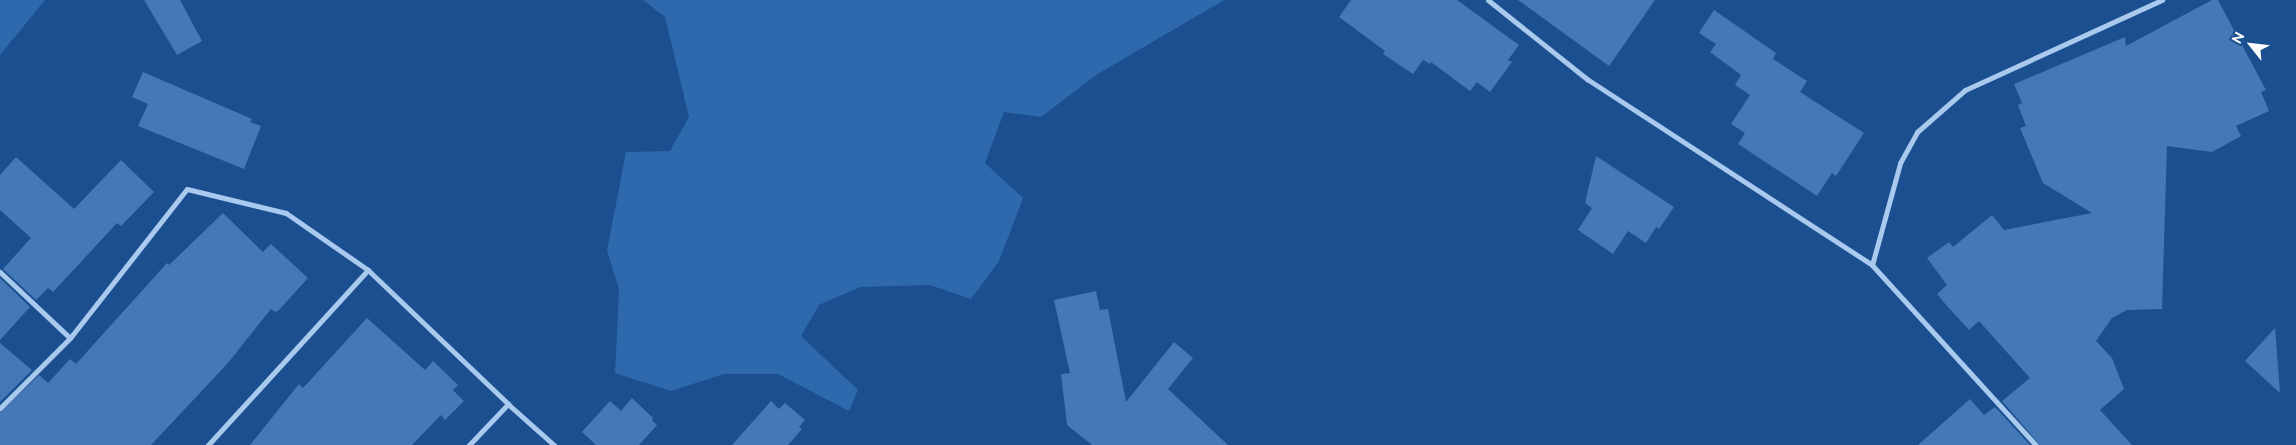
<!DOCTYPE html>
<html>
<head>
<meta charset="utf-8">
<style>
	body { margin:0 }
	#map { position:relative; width:2296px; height:445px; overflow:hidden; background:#1b4f8f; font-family:Raleway,sans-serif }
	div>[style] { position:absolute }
	.green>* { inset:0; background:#2e69ad }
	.building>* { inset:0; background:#4478b7 }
	.street>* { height:5px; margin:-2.5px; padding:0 2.5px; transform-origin:2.5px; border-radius:2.5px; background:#a9c9ee }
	span { translate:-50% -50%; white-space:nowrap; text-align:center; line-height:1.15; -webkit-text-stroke:4px #1b4f8f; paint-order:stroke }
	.north { position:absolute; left:2226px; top:20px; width:50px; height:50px; -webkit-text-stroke:4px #1b4f8f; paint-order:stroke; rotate:299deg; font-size:14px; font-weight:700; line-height:20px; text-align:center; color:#fff }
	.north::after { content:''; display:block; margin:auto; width:18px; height:22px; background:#fff; clip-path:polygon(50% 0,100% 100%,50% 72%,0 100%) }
</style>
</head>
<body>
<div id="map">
	<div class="green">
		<i style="clip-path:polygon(0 0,45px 0,0 55px)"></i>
		<i style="clip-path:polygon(643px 0,1224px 0,1096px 75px,1041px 117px,1004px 112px,985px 163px,1023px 198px,999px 261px,971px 299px,930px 285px,860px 287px,819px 305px,801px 336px,858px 390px,849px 411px,778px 374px,724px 374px,671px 391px,615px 373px,619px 289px,607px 251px,626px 152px,670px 151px,689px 117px,665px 17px)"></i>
	</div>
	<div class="building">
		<i style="clip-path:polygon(144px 0,180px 0,202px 41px,177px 55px)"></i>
		<i style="clip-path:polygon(1351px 0,1457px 0,1519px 45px,1508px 60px,1512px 62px,1490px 92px,1477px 82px,1470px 91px,1431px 62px,1430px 64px,1423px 60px,1413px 74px,1383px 54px,1385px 51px,1339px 17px)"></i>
		<i style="clip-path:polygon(1518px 0,1655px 0,1609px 66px)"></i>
		<i style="clip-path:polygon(2212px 0,2218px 0,2266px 90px,2261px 92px,2269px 111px,2236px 126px,2241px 136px,2212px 152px,2167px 146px,2162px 309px,2127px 310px,2112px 318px,2096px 341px,2112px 358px,2124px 389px,2100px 410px,2132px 445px,2040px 445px,2002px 401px,2030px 378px,1979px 321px,1969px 330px,1947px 306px,1937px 294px,1947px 285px,1927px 258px,1949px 242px,1953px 247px,1992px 215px,2004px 230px,2092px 213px,2043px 183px,2020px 128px,2026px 126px,2018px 105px,2022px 103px,2014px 84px,2125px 37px,2126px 46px)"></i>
		<i style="clip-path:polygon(1714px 10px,1776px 53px,1773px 59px,1807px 81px,1800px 92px,1864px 133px,1836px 176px,1832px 173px,1817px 196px,1738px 144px,1745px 133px,1731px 124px,1750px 95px,1735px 85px,1741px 75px,1710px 52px,1716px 44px,1699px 33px)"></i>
		<i style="clip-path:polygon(143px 72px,252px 119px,250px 122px,261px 126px,244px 169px,138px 126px,148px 104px,132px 97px)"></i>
		<i style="clip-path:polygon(1596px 156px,1674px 207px,1659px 229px,1656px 227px,1646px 243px,1628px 231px,1613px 254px,1578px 230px,1592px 208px,1585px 203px)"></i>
		<i style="clip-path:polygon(16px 157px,74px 209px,121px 160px,154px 192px,121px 226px,117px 223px,53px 292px,48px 288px,36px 300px,3px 269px,31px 238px,0 210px,0 175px)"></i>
		<i style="clip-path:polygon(223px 213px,263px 252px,271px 244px,308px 278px,278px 311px,275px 312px,271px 309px,228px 363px,151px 445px,0 445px,0 412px,39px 375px,48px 383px,70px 359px,76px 364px,167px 263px,169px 265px)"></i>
		<i style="clip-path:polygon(0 278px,30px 307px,0 340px)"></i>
		<i style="clip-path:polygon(1096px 291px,1100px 310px,1108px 309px,1126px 402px,1174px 342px,1193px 358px,1168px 389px,1228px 445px,1092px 445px,1067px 425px,1061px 374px,1070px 373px,1054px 300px)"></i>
		<i style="clip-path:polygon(367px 318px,425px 370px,433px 361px,458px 385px,453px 390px,464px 401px,445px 420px,441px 415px,412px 445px,250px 445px,299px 384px,303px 388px)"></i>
		<i style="clip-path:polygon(2275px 328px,2280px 393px,2245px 361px)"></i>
		<i style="clip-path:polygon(0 343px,32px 370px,0 402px)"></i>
		<i style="clip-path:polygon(632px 398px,653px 418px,652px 420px,657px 425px,639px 445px,596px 445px,582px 432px,610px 401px,621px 411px)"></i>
		<i style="clip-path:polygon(1970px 399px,1984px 415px,1995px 407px,2030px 445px,1918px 445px)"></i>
		<i style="clip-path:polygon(771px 401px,779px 409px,785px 403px,805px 420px,799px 427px,802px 429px,788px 445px,732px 445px)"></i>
	</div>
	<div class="street">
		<i style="left:1488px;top:0;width:127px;rotate:38.6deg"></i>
		<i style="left:1587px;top:79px;width:340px;rotate:33.1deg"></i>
		<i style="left:1872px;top:265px;width:244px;rotate:47.7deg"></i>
		<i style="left:1872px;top:265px;width:106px;rotate:-74.6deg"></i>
		<i style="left:1900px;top:163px;width:35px;rotate:-61deg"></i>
		<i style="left:1917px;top:132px;width:64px;rotate:-41.2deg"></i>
		<i style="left:1965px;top:90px;width:217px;rotate:-24.6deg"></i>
		<i style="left:0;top:272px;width:96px;rotate:43.3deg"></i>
		<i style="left:0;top:408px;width:99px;rotate:-45deg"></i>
		<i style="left:70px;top:338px;width:189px;rotate:-51.9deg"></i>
		<i style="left:187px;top:189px;width:102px;rotate:13.6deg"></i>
		<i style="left:286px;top:213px;width:100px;rotate:34.8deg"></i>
		<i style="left:368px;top:270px;width:194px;rotate:43.7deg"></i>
		<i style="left:208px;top:445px;width:237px;rotate:-47.6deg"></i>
		<i style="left:469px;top:445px;width:57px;rotate:-46.4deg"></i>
		<i style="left:508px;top:404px;width:62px;rotate:41.7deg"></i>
	</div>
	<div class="north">N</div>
</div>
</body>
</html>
